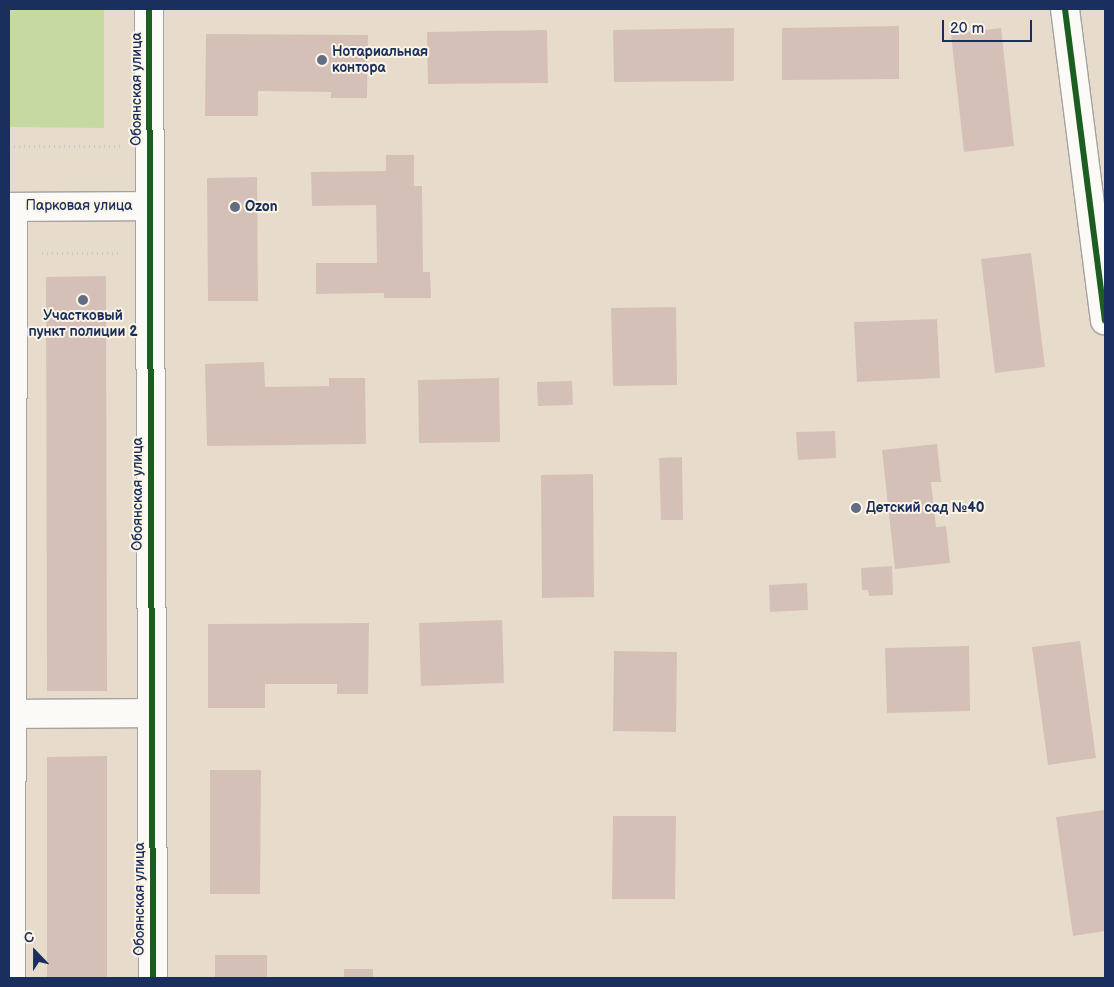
<!DOCTYPE html>
<html>
<head>
<meta charset="utf-8">
<style>
	body { margin:0 }
	#map { position:relative; width:1114px; height:987px; overflow:hidden; background:#e7dccc; font-family:"Balsamiq Sans",sans-serif }
	div>[style] { position:absolute }
	.green>* { inset:0; background:#c7d9a3 }
	.building>* { inset:0; background:#d5c0b8 }
	.path>* { height:3px; margin-top:-1.5px; transform-origin:0; background:repeating-linear-gradient(90deg,#cac9c9 0 1px,transparent 0 5px) }
	.roads { filter:drop-shadow(1px 0 #a5a19e) drop-shadow(-1px 0 #a5a19e) drop-shadow(0 1px #a5a19e) drop-shadow(0 -1px #a5a19e) }
	.minor>* { height:28px; margin:-14px; padding:0 14px; transform-origin:14px; border-radius:14px; background:#fbfaf7 }
	.cycleway>* { height:6px; margin:-3px; padding:0 3px; transform-origin:3px; border-radius:3px; background:#1b5e20 }
	.dots>* { width:14px; height:14px; translate:-50% -50%; box-sizing:border-box; border:2px solid #fcf5e5; border-radius:50% }
	span { translate:-50% -50%; white-space:nowrap; text-align:center; line-height:1.15; -webkit-text-stroke:4px #fcf5e5; paint-order:stroke }
	.poi-label { font-size:14px; color:#1b2f5e; font-weight:700 }
	.left { translate:0 -50%; text-align:left }
	.street-label { font-size:14px; color:#1b2f5e }
	.frame { position:absolute; inset:0; border:10px solid #1b2f5e; pointer-events:none }
	.north { position:absolute; left:10px; top:927px; width:50px; height:50px; -webkit-text-stroke:4px #fcf5e5; paint-order:stroke; rotate:338deg; font-size:14px; font-weight:700; line-height:20px; text-align:center; color:#1b2f5e }
	.north::after { content:''; display:block; margin:auto; width:18px; height:22px; background:#1b2f5e; clip-path:polygon(50% 0,100% 100%,50% 72%,0 100%) }
	.scale { position:absolute; left:942px; top:20px; width:90px; height:22px; box-sizing:border-box; border:2px solid #1b2f5e; border-top:0; padding-left:6px; font-size:15px; line-height:18px; white-space:nowrap; color:#1b2f5e; -webkit-text-stroke:4px #fcf5e5; paint-order:stroke }
</style>
</head>
<body>
<div id="map">
	<div class="green">
		<i style="clip-path:polygon(9px 9px,104px 9px,104px 128px,9px 127px)"></i>
	</div>
	<div class="building">
		<i style="clip-path:polygon(899px 26px,899px 79px,782px 80px,782px 28px)"></i>
		<i style="clip-path:polygon(734px 28px,734px 81px,614px 82px,613px 30px)"></i>
		<i style="clip-path:polygon(1001px 28px,1014px 146px,964px 152px,951px 34px)"></i>
		<i style="clip-path:polygon(547px 30px,548px 83px,428px 84px,427px 32px)"></i>
		<i style="clip-path:polygon(206px 34px,368px 35px,367px 98px,331px 98px,331px 92px,258px 91px,258px 116px,205px 116px)"></i>
		<i style="clip-path:polygon(386px 155px,414px 155px,414px 186px,422px 186px,423px 272px,430px 272px,431px 298px,384px 298px,384px 293px,316px 294px,316px 263px,377px 263px,376px 205px,312px 206px,311px 172px,386px 171px)"></i>
		<i style="clip-path:polygon(257px 177px,258px 301px,208px 301px,207px 178px)"></i>
		<i style="clip-path:polygon(1031px 253px,1045px 367px,995px 373px,981px 259px)"></i>
		<i style="clip-path:polygon(106px 276px,107px 691px,47px 691px,46px 277px)"></i>
		<i style="clip-path:polygon(676px 307px,677px 385px,613px 386px,611px 308px)"></i>
		<i style="clip-path:polygon(937px 319px,940px 378px,857px 382px,854px 322px)"></i>
		<i style="clip-path:polygon(264px 362px,265px 387px,329px 386px,329px 378px,365px 378px,366px 444px,207px 446px,205px 364px)"></i>
		<i style="clip-path:polygon(499px 378px,500px 442px,419px 443px,418px 380px)"></i>
		<i style="clip-path:polygon(572px 381px,573px 405px,538px 406px,537px 382px)"></i>
		<i style="clip-path:polygon(835px 431px,836px 458px,798px 460px,796px 432px)"></i>
		<i style="clip-path:polygon(937px 444px,941px 482px,931px 482px,936px 527px,946px 526px,950px 563px,895px 569px,882px 450px)"></i>
		<i style="clip-path:polygon(682px 457px,683px 520px,661px 520px,659px 458px)"></i>
		<i style="clip-path:polygon(593px 474px,594px 597px,542px 598px,541px 475px)"></i>
		<i style="clip-path:polygon(892px 566px,893px 595px,869px 596px,868px 590px,862px 590px,861px 568px)"></i>
		<i style="clip-path:polygon(807px 583px,808px 610px,770px 612px,769px 585px)"></i>
		<i style="clip-path:polygon(502px 620px,504px 683px,421px 686px,419px 623px)"></i>
		<i style="clip-path:polygon(369px 623px,368px 694px,337px 694px,337px 684px,265px 684px,265px 708px,208px 708px,208px 624px)"></i>
		<i style="clip-path:polygon(1080px 641px,1096px 758px,1048px 765px,1032px 647px)"></i>
		<i style="clip-path:polygon(969px 646px,970px 711px,887px 713px,885px 648px)"></i>
		<i style="clip-path:polygon(614px 651px,677px 652px,676px 732px,613px 731px)"></i>
		<i style="clip-path:polygon(107px 756px,107px 978px,47px 978px,47px 757px)"></i>
		<i style="clip-path:polygon(210px 770px,261px 770px,260px 894px,210px 894px)"></i>
		<i style="clip-path:polygon(1105px 810px,1105px 931px,1073px 936px,1056px 817px)"></i>
		<i style="clip-path:polygon(613px 816px,676px 816px,675px 899px,612px 899px)"></i>
		<i style="clip-path:polygon(215px 955px,267px 955px,267px 978px,215px 978px)"></i>
		<i style="clip-path:polygon(344px 969px,373px 969px,373px 978px,344px 978px)"></i>
	</div>
	<div class="path">
		<i style="left:9px;top:146px;width:112px"></i>
		<i style="left:42px;top:253px;width:79px"></i>
	</div>
	<div class="roads">
		<div class="minor">
			<i style="left:149px;top:9px;width:969px;rotate:89.76deg"></i>
			<i style="left:1065px;top:9px;width:314px;rotate:82.7deg"></i>
			<i style="left:9px;top:207px;width:141px;rotate:-0.4deg"></i>
			<i style="left:12px;top:714px;width:140px;rotate:-0.4deg"></i>
			<i style="left:11px;top:978px;width:771px;rotate:-89.85deg"></i>
		</div>
	</div>
	<div class="cycleway">
		<i style="left:149px;top:9px;width:969px;rotate:89.76deg"></i>
		<i style="left:1065px;top:9px;width:314px;rotate:82.7deg"></i>
	</div>
	<div class="dots">
		<i style="left:322px;top:60px;background:#626c84"></i>
		<i style="left:235px;top:207px;background:#626c84"></i>
		<i style="left:83px;top:300px;background:#626c84"></i>
		<i style="left:856px;top:508px;background:#626c84"></i>
	</div>
	<div class="poi-label">
		<span class="left" style="left:332px;top:60px">Нотариальная<br>контора</span>
		<span class="left" style="left:245px;top:207px">Ozon</span>
		<span style="left:83px;top:324px">Участковый<br>пункт полиции 2</span>
		<span class="left" style="left:866px;top:508px">Детский сад №40</span>
	</div>
	<div class="street-label">
		<span style="left:137px;top:89px;rotate:-90deg">Обоянская улица</span>
		<span style="left:79px;top:206px">Парковая улица</span>
		<span style="left:138px;top:494px;rotate:-90deg">Обоянская улица</span>
		<span style="left:140px;top:899px;rotate:-90deg">Обоянская улица</span>
	</div>
	<div class="frame"></div>
	<div class="north">С</div>
	<div class="scale">20 m</div>
</div>
</body>
</html>
